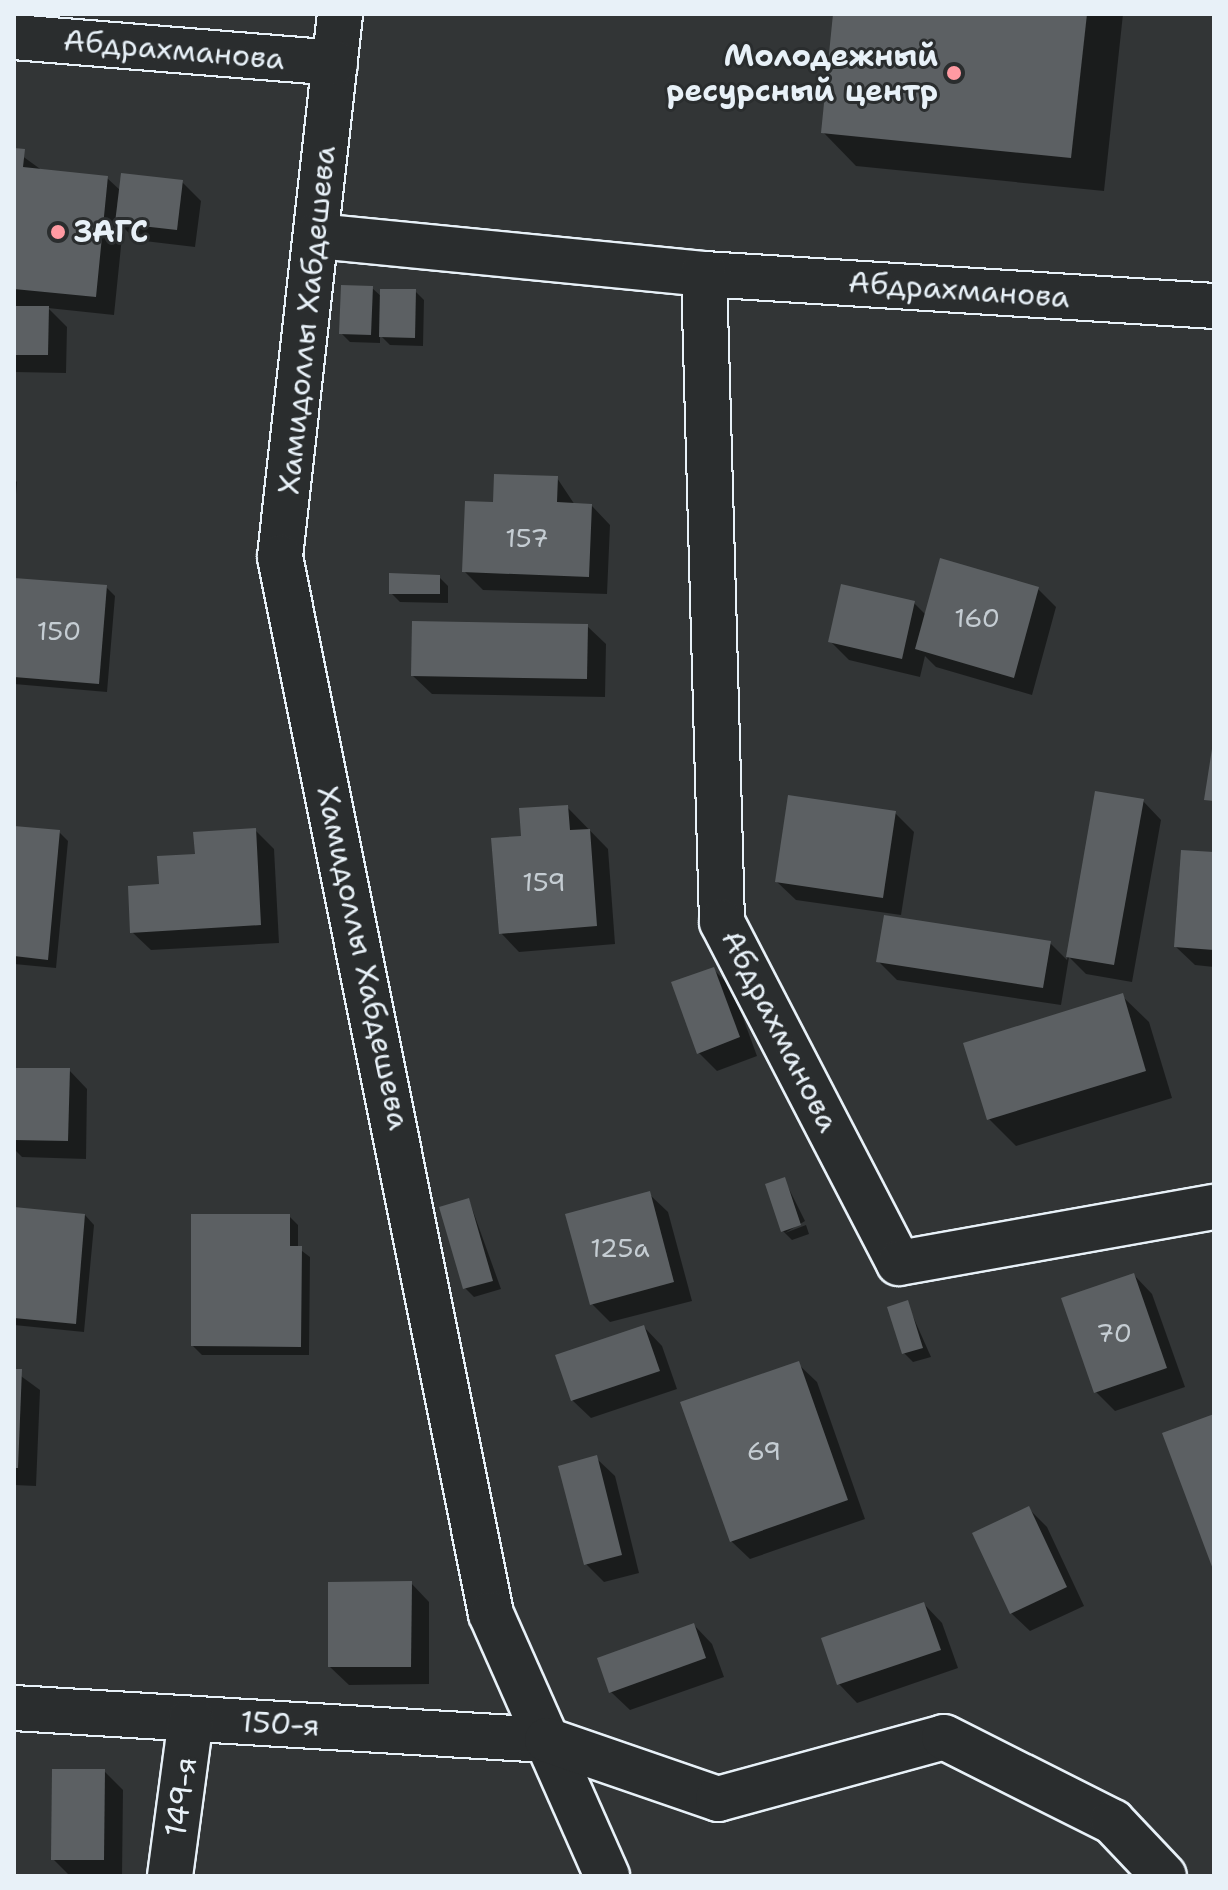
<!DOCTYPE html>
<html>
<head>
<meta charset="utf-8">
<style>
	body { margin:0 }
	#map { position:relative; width:1228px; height:1890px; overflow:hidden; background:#323536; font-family:"Shantell Sans",sans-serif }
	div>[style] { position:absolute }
	.shadow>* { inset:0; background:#0007 }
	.building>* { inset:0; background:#5c6063 }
	.roads { filter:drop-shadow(2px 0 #e8f1f8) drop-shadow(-2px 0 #e8f1f8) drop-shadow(0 2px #e8f1f8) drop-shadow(0 -2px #e8f1f8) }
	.minor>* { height:44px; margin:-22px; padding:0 22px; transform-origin:22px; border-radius:22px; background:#2a2d2e }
	.dots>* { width:22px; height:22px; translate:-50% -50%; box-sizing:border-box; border:4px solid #2a2d2e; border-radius:50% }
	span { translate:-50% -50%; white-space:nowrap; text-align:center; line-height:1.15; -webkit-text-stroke:6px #2a2d2e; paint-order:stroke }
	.number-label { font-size:26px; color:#c5cdd3 }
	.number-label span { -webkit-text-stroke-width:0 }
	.street-label { font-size:30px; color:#e8f1f8 }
	.poi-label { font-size:30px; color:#e8f1f8; font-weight:700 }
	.right { translate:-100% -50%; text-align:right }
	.left { translate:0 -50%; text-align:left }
	.frame { position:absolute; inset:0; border:16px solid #e8f1f8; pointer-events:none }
</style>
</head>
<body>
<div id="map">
	<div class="shadow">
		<i style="clip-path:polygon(835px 14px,1123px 14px,1104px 191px,856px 166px,823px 132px)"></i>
		<i style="clip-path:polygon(14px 150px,43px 171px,107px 178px,121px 191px,182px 182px,201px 201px,195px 247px,136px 240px,123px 227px,114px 315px,48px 308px,67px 327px,66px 373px,14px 372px)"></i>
		<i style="clip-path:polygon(372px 288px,382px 297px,415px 291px,424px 300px,423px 346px,390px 345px,380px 335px,380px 343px,350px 342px,341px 333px)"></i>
		<i style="clip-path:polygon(557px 478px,575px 505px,592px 506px,610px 525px,607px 594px,483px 590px,464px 571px,494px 504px)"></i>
		<i style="clip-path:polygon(14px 479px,17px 482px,14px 519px)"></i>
		<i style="clip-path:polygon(439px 577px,448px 586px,448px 603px,400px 602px,391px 593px)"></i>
		<i style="clip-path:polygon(14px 580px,106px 587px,115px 596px,107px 692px,14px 684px)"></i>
		<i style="clip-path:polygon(1038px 589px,1056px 607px,1032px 695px,936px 667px,925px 656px,920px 677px,849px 660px,830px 641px,914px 603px,926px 615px)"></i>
		<i style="clip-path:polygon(587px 626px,606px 644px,605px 697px,432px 694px,413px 676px)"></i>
		<i style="clip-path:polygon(1097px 794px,1143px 801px,1161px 820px,1132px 982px,1086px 974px,1069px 957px,1061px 1005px,897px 980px,878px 961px,1050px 943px,1067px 960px)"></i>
		<i style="clip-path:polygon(567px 807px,608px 849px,615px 944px,519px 952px,501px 933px,523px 838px)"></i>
		<i style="clip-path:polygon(895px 813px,914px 832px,901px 915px,796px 900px,777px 882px)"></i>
		<i style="clip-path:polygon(14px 828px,59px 832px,68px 841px,56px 968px,14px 964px)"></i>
		<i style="clip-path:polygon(255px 830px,274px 849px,279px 943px,151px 950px,132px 932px,161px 886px,197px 856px)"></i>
		<i style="clip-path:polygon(1214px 854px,1214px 967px,1195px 965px,1176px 947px)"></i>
		<i style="clip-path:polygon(713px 969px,732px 988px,757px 1056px,717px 1071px,699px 1053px)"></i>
		<i style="clip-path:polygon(1122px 996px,1149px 1022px,1172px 1098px,1016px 1146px,989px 1119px)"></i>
		<i style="clip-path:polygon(14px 1070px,69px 1070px,87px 1089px,86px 1159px,22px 1157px,14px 1149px)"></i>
		<i style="clip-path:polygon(784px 1179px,805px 1221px,785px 1233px,806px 1225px,809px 1234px,792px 1240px,783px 1231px)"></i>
		<i style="clip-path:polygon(649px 1194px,668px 1212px,692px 1301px,610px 1322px,592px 1304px)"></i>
		<i style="clip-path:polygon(469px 1200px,501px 1289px,474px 1297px,465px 1288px)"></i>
		<i style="clip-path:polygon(14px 1209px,85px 1215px,94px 1225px,84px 1332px,14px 1325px)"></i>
		<i style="clip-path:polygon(289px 1216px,298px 1225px,298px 1248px,310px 1257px,309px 1355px,202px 1355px,193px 1346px)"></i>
		<i style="clip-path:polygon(1134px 1275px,1152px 1294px,1185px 1387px,1115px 1411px,1096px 1392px,1064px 1299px)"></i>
		<i style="clip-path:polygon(907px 1303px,931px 1357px,913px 1362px,904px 1353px)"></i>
		<i style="clip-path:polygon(644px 1327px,662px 1346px,677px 1389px,591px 1418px,572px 1400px)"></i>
		<i style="clip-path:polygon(798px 1364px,817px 1382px,865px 1519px,750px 1559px,731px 1541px)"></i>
		<i style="clip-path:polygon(14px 1371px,40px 1390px,36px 1486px,14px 1485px)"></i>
		<i style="clip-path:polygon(596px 1458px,615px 1476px,639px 1573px,604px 1582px,586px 1564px)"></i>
		<i style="clip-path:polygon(1029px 1509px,1047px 1527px,1084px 1606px,1030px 1631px,1011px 1613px)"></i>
		<i style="clip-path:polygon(411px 1583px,429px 1602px,429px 1684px,349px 1685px,330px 1667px)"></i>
		<i style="clip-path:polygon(924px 1604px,942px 1623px,958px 1668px,857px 1703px,839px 1684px)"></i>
		<i style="clip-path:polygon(694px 1625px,712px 1644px,724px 1677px,630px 1710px,611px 1692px)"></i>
		<i style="clip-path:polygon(104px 1771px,123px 1790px,122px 1876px,70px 1876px,53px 1859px)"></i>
	</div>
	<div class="building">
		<i style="clip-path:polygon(833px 14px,1087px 14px,1071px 158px,821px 133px)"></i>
		<i style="clip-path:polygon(14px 148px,25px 149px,23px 167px,108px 176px,96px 297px,14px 289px)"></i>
		<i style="clip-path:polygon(121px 173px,183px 180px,177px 230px,115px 223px)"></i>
		<i style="clip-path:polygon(341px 285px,373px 286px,371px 335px,339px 334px)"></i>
		<i style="clip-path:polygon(380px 289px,416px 289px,415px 338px,379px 337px)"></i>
		<i style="clip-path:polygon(14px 306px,49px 306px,48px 355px,14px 355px)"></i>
		<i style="clip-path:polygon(494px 474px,558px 476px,557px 502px,592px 504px,589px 577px,462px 572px,465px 501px,493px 502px)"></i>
		<i style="clip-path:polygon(940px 558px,1039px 587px,1014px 678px,915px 649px)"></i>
		<i style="clip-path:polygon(389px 573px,440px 575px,440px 594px,389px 594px)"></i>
		<i style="clip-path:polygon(14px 578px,107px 585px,99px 684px,14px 677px)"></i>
		<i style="clip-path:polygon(841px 584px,915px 601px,902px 659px,828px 642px)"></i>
		<i style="clip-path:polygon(412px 621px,588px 624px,587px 679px,411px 676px)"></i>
		<i style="clip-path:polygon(1212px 749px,1214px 749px,1214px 801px,1204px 800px)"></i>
		<i style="clip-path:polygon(1095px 791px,1144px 799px,1114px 965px,1066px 957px)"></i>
		<i style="clip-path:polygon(788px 795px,896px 811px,883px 898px,775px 882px)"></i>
		<i style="clip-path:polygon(568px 805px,570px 830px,590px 829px,597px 926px,499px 934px,491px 838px,521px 836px,519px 808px)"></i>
		<i style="clip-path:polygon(14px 826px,60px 830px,48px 960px,14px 956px)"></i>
		<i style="clip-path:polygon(256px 828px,261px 925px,130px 933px,128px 886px,159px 884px,157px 856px,195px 854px,193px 832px)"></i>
		<i style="clip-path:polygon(1181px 850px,1214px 852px,1214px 950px,1174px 947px)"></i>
		<i style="clip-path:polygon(884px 915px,1051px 941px,1043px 988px,876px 962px)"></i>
		<i style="clip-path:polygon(714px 967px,740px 1037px,697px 1054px,671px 982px)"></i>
		<i style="clip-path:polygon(1123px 993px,1146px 1071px,987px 1120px,963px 1043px)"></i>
		<i style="clip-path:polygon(14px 1068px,70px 1068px,68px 1141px,14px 1140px)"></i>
		<i style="clip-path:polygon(785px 1177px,801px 1225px,781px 1232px,765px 1184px)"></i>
		<i style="clip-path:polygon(650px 1191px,674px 1282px,590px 1305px,565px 1214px)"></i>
		<i style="clip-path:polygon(469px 1198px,493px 1281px,463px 1289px,439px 1207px)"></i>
		<i style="clip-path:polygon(14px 1207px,85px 1214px,76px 1324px,14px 1318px)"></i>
		<i style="clip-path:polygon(191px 1214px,290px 1214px,290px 1246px,302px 1246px,301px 1347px,191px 1346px)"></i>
		<i style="clip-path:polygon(1134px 1273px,1167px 1368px,1094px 1393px,1061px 1298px)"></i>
		<i style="clip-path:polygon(908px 1300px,923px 1348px,902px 1354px,887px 1307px)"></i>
		<i style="clip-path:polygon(644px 1325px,660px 1371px,571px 1401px,555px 1355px)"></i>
		<i style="clip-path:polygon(799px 1361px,848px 1500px,730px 1542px,680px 1402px)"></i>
		<i style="clip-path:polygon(14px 1369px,22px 1369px,18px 1468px,14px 1468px)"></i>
		<i style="clip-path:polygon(1214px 1414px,1214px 1572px,1162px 1433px)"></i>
		<i style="clip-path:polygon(597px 1455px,622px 1555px,584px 1565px,558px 1466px)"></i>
		<i style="clip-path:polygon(1029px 1506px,1067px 1587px,1010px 1614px,972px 1533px)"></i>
		<i style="clip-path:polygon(412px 1581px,411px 1667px,328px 1667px,328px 1582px)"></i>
		<i style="clip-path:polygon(924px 1602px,941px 1650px,837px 1685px,821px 1638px)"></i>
		<i style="clip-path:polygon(694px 1623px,706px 1658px,609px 1693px,597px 1658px)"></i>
		<i style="clip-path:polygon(52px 1769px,105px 1769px,104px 1860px,51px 1860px)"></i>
	</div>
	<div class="roads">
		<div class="minor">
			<i style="left:340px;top:14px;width:546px;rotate:96.31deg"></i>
			<i style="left:280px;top:557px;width:1078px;rotate:78.71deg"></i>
			<i style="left:491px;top:1614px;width:287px;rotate:66.1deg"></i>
			<i style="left:14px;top:37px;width:322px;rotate:4.6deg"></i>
			<i style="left:317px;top:236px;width:389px;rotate:5.6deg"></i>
			<i style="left:704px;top:274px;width:511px;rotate:3.59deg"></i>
			<i style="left:704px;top:274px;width:648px;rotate:88.41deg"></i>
			<i style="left:722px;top:922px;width:384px;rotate:62.6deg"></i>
			<i style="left:899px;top:1263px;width:320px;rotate:-10.1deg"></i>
			<i style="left:14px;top:1708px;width:534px;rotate:3.44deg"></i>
			<i style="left:547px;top:1740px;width:181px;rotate:19deg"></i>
			<i style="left:718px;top:1799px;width:234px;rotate:-15.3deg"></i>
			<i style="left:944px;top:1737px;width:189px;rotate:26.7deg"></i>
			<i style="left:1113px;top:1822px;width:74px;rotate:46.6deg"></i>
			<i style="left:170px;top:1876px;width:158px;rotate:-82.4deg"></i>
		</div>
	</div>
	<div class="dots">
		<i style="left:954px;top:73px;background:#ff9aa2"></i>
		<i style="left:58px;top:232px;background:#ff9aa2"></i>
	</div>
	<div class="number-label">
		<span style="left:527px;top:538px">157</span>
		<span style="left:977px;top:618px">160</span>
		<span style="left:59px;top:631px">150</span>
		<span style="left:544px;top:882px">159</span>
		<span style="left:620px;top:1248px">125а</span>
		<span style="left:1114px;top:1333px">70</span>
		<span style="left:764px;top:1451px">69</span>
	</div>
	<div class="street-label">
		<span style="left:174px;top:50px;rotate:5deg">Абдрахманова</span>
		<span style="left:959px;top:290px;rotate:4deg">Абдрахманова</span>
		<span style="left:307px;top:320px;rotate:-84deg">Хамидоллы Хабдешева</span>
		<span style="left:363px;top:958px;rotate:78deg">Хамидоллы Хабдешева</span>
		<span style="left:780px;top:1031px;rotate:63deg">Абдрахманова</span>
		<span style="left:280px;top:1724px;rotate:3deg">150-я</span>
		<span style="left:181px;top:1797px;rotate:-82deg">149-я</span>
	</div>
	<div class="poi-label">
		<span class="right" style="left:938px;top:73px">Молодежный<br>ресурсный центр</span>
		<span class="left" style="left:74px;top:232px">ЗАГС</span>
	</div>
	<div class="frame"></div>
</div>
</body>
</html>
